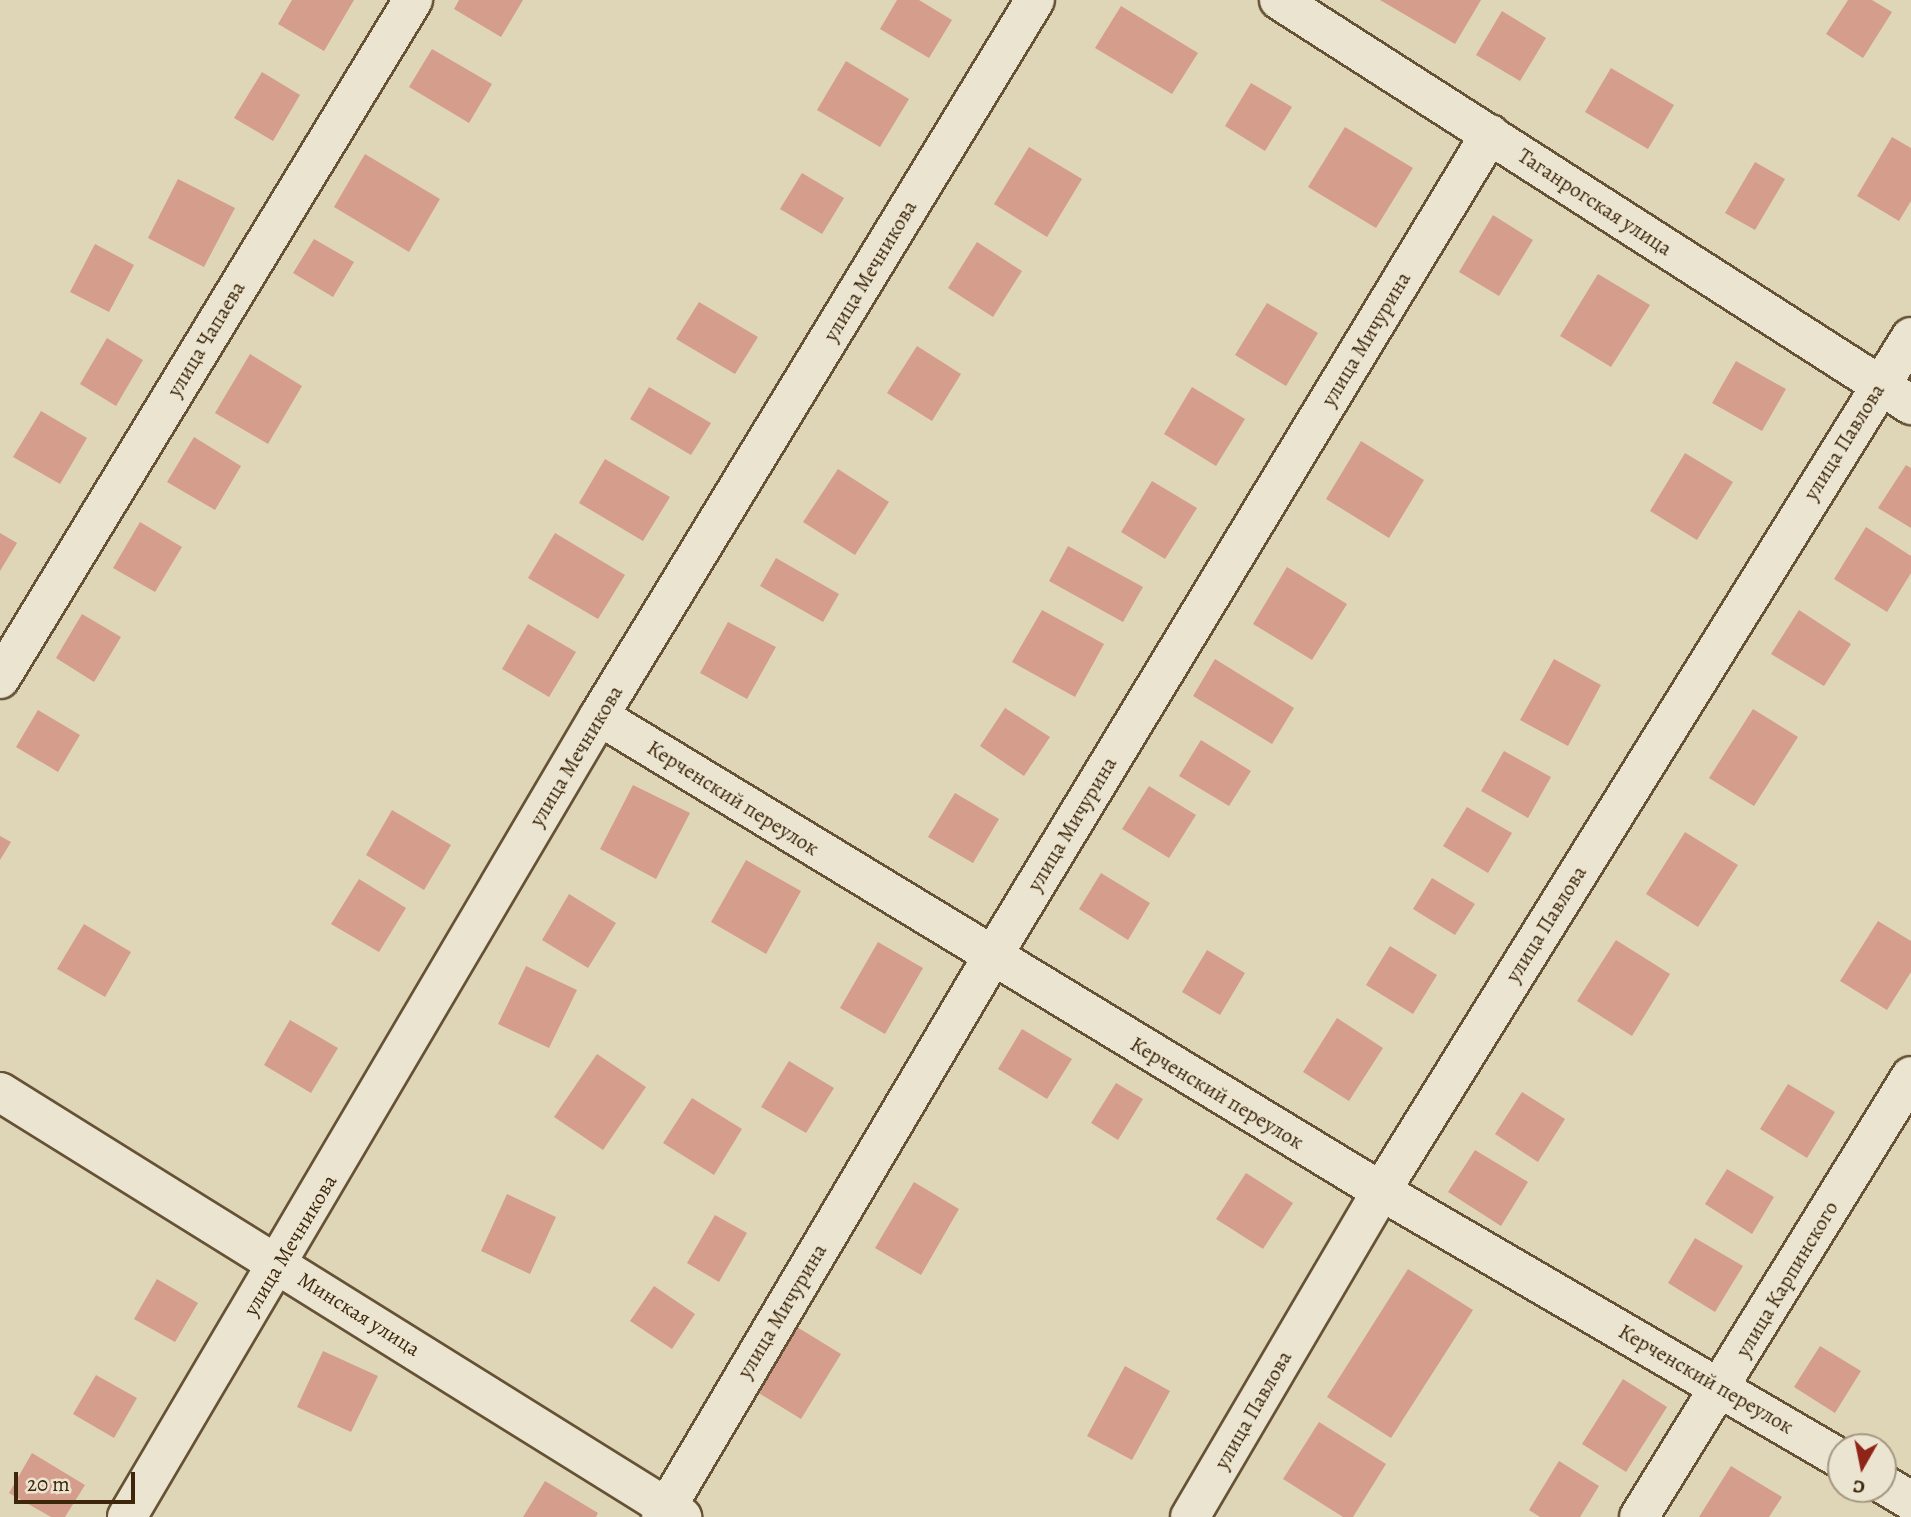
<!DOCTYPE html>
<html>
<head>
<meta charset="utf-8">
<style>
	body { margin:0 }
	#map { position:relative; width:1911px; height:1517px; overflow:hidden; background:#dfd6b7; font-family:Alegreya,serif }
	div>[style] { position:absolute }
	.building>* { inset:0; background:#d59e8c }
	.roads { filter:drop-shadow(2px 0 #665235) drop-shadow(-2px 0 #665235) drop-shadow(0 2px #665235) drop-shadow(0 -2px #665235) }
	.street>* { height:38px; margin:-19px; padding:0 19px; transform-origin:19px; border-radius:19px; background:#eae4d0 }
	span { translate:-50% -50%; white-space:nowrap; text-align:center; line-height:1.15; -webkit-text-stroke:5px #eae4d0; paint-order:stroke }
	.street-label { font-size:21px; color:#3d260a }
	.north { position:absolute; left:1827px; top:1433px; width:70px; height:70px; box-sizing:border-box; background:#eae4d0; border:2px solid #a59881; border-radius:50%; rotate:189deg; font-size:19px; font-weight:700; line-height:28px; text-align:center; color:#3d260a }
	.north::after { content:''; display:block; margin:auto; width:24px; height:32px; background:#8f2418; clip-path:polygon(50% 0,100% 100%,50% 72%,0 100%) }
	.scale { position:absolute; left:14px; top:1472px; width:121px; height:32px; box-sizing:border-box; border:4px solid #3d260a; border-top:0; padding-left:9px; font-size:21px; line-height:24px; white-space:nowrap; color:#3d260a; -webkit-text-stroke:5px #eae4d0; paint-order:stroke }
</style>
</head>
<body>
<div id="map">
	<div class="building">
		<i style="clip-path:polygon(292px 0,354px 0,324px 51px,278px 24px)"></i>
		<i style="clip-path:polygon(459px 0,523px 0,501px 37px,454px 9px)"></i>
		<i style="clip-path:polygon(897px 0,919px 0,952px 20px,929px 58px,880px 29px)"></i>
		<i style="clip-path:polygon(1380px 0,1481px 0,1455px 44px)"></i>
		<i style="clip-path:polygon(1848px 0,1872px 0,1892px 12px,1863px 58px,1826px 34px)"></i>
		<i style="clip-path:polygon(1121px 6px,1198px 53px,1172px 94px,1095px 48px)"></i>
		<i style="clip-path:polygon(1502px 11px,1546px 38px,1520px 81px,1476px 55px)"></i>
		<i style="clip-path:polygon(432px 49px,492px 84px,469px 123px,409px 87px)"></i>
		<i style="clip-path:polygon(846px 61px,909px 99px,880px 147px,817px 110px)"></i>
		<i style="clip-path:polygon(1611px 68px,1674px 105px,1648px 149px,1585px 112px)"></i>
		<i style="clip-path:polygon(262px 72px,300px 95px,273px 141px,234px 118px)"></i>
		<i style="clip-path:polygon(1251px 83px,1292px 107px,1265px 151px,1225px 126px)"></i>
		<i style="clip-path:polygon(1345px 127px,1413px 168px,1376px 228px,1308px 187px)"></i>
		<i style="clip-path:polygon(1892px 137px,1911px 148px,1911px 201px,1899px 221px,1857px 196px)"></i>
		<i style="clip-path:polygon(1029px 147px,1082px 179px,1047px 237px,994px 204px)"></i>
		<i style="clip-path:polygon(365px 154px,440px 199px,409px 252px,334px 207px)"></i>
		<i style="clip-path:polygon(1755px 162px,1785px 179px,1755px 230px,1725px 213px)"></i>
		<i style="clip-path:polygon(802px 173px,844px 198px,822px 234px,780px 209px)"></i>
		<i style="clip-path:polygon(178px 179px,235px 208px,204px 267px,148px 238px)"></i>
		<i style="clip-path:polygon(1493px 215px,1533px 240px,1499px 296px,1459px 272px)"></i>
		<i style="clip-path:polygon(314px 239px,354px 262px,333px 297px,293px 273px)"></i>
		<i style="clip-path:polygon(977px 242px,1022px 271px,993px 317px,948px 288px)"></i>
		<i style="clip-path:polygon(95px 244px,134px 265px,109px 312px,70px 292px)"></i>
		<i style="clip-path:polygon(1598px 274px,1650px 305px,1611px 367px,1560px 336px)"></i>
		<i style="clip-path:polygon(699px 302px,758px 337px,735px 374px,676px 339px)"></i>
		<i style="clip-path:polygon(1267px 303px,1318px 333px,1286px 386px,1235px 355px)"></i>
		<i style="clip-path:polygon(107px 338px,143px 360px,116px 406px,80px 384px)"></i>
		<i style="clip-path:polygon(917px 346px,961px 374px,932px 421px,887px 393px)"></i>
		<i style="clip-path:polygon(250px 354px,302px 386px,268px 444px,215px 413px)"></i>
		<i style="clip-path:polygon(1736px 361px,1786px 389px,1762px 431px,1712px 403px)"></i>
		<i style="clip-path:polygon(649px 387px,711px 423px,691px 455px,630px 419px)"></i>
		<i style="clip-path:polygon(1192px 387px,1245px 419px,1216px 466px,1164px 434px)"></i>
		<i style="clip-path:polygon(41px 411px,87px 438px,60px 484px,13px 457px)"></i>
		<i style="clip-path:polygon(194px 437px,241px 466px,215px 510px,167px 482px)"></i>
		<i style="clip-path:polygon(1361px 441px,1424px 480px,1389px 538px,1326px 499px)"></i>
		<i style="clip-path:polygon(1685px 453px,1733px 482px,1697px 540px,1650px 511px)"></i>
		<i style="clip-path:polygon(605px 459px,670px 497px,643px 541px,579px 503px)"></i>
		<i style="clip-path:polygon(1906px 465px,1911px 468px,1911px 528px,1878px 508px)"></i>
		<i style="clip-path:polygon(838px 469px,889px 502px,855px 555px,803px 522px)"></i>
		<i style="clip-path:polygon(1152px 481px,1197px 508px,1165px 559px,1121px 532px)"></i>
		<i style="clip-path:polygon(140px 522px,182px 547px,155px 592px,113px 568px)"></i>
		<i style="clip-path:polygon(1866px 527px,1911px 556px,1911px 573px,1887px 612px,1834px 579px)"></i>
		<i style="clip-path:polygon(0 533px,17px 543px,0 571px)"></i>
		<i style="clip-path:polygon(555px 533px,625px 575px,598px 619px,528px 578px)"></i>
		<i style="clip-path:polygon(1068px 546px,1143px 587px,1123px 622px,1049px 581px)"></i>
		<i style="clip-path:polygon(776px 558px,839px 594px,823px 622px,760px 586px)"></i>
		<i style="clip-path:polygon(1287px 567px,1347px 604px,1312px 660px,1253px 624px)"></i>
		<i style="clip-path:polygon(1042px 610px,1104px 644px,1075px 697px,1012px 662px)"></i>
		<i style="clip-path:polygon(1799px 610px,1851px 644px,1824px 686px,1771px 654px)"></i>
		<i style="clip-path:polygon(82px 614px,121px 637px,94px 682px,56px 658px)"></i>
		<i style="clip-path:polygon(728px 622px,776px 647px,747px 699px,700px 673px)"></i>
		<i style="clip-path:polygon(528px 624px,576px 652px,549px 697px,502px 669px)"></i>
		<i style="clip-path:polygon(1215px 659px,1294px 708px,1272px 744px,1193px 696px)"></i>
		<i style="clip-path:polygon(1554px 659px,1601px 685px,1568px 746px,1520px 720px)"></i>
		<i style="clip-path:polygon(1005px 708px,1050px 737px,1024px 776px,980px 746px)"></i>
		<i style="clip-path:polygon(1753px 709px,1798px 737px,1754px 806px,1709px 778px)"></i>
		<i style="clip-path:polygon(38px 710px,80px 735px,58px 772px,16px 747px)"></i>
		<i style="clip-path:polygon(1201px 740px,1251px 771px,1229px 806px,1179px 776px)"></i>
		<i style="clip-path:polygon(1504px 751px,1551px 777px,1528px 818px,1481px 791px)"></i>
		<i style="clip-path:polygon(633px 785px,690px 813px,656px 879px,600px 849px)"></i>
		<i style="clip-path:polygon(1149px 786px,1196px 815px,1169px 858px,1122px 829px)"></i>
		<i style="clip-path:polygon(955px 793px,999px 819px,973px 863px,928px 837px)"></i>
		<i style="clip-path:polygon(1467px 807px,1512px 833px,1488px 873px,1443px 846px)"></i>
		<i style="clip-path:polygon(392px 810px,451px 845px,424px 890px,366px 855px)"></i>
		<i style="clip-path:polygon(1685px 832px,1738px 865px,1698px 927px,1646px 894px)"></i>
		<i style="clip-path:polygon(0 836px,11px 842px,0 860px)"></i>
		<i style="clip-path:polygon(746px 860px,801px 891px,766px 954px,711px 922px)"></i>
		<i style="clip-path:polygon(1101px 873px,1150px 903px,1128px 940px,1079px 909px)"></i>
		<i style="clip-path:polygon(1432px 878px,1475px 904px,1455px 935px,1413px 909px)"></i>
		<i style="clip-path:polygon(359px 879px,406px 908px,379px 952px,331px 924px)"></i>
		<i style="clip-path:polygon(569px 894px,616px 923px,588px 968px,542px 940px)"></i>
		<i style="clip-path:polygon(1878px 921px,1911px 941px,1911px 972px,1887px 1010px,1840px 981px)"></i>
		<i style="clip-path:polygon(84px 924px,131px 952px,105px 997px,57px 969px)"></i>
		<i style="clip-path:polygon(1616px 940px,1670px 974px,1632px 1036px,1577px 1001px)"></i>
		<i style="clip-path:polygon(878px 942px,923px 968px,885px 1034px,840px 1008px)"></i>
		<i style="clip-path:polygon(1390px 946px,1437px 975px,1413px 1014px,1366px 985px)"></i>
		<i style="clip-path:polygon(1207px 950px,1245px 973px,1220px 1015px,1182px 992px)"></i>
		<i style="clip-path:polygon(526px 966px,577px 990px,549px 1048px,498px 1024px)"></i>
		<i style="clip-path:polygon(1337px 1018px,1383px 1048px,1349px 1101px,1303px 1072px)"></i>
		<i style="clip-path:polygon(290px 1020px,338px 1048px,311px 1093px,264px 1065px)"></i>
		<i style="clip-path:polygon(1022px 1029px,1072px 1059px,1047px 1099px,998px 1069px)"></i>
		<i style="clip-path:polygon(597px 1054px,646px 1087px,603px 1150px,554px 1117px)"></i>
		<i style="clip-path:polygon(789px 1061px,834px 1088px,806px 1133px,761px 1107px)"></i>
		<i style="clip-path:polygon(1116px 1083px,1143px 1099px,1118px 1140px,1091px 1123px)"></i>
		<i style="clip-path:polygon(1788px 1084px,1835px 1112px,1807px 1158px,1760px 1129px)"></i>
		<i style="clip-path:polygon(1522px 1092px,1565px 1119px,1538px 1162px,1495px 1134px)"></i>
		<i style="clip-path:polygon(692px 1098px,742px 1129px,714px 1175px,663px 1143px)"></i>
		<i style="clip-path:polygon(1475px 1150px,1528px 1182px,1501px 1226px,1448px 1192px)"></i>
		<i style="clip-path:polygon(1727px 1169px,1774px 1197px,1752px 1234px,1705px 1204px)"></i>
		<i style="clip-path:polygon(1246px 1173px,1293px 1203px,1263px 1249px,1216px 1219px)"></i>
		<i style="clip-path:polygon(914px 1182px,959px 1209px,921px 1275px,875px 1248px)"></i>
		<i style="clip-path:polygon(507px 1194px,556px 1217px,530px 1274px,481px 1251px)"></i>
		<i style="clip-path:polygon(715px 1215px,747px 1233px,719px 1282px,687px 1263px)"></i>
		<i style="clip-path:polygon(1695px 1238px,1743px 1266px,1715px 1312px,1668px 1283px)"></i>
		<i style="clip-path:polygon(1408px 1269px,1473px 1310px,1391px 1438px,1327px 1397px)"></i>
		<i style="clip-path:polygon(157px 1279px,198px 1303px,175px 1342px,134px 1319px)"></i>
		<i style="clip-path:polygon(654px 1286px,695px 1314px,672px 1349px,630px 1321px)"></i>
		<i style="clip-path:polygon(797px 1327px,841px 1354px,801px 1419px,757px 1392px)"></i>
		<i style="clip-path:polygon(1820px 1346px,1861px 1371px,1835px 1413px,1794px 1387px)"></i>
		<i style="clip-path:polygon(323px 1351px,378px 1376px,351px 1432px,297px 1407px)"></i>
		<i style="clip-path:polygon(1125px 1366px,1170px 1391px,1132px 1460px,1087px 1436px)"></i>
		<i style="clip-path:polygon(96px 1375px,137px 1398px,114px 1438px,73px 1414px)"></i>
		<i style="clip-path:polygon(1623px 1379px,1667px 1407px,1626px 1472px,1582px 1444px)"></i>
		<i style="clip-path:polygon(1319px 1422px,1386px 1464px,1353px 1517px,1343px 1517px,1283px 1479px)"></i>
		<i style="clip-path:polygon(32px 1453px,85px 1485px,65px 1517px,51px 1517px,9px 1493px)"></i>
		<i style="clip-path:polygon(1559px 1461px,1599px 1486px,1580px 1517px,1540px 1517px,1529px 1510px)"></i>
		<i style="clip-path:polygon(1731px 1466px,1782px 1497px,1769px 1517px,1699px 1517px)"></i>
		<i style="clip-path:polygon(545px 1481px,598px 1513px,596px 1517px,523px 1517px)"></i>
	</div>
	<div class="roads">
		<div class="street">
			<i style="left:1279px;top:0;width:751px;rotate:32.65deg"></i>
			<i style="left:0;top:679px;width:795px;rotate:-58.69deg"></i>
			<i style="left:599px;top:716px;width:915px;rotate:31.28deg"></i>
			<i style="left:1381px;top:1191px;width:532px;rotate:30.23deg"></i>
			<i style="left:0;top:1092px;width:804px;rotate:31.93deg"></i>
			<i style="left:1883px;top:1484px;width:33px;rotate:31deg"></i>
			<i style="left:127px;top:1517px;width:930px;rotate:-59.49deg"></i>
			<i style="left:599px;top:716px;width:838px;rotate:-58.66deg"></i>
			<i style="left:661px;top:1517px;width:651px;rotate:-59.41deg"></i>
			<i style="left:992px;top:957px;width:962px;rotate:-58.82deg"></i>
			<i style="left:1190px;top:1517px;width:378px;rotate:-59.6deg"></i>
			<i style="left:1381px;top:1191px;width:1005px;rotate:-58.18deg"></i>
			<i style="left:1639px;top:1517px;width:518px;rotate:-58.33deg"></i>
		</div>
	</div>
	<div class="street-label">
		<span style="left:1595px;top:202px;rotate:33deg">Таганрогская улица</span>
		<span style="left:870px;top:271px;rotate:-59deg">улица Мечникова</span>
		<span style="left:206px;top:339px;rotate:-59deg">улица Чапаева</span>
		<span style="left:1366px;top:339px;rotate:-59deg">улица Мичурина</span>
		<span style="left:1844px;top:442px;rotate:-58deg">улица Павлова</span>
		<span style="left:576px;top:756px;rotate:-59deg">улица Мечникова</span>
		<span style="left:733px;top:798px;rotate:32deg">Керченский переулок</span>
		<span style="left:1072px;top:824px;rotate:-59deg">улица Мичурина</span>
		<span style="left:1546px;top:924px;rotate:-58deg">улица Павлова</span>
		<span style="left:1217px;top:1093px;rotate:31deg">Керченский переулок</span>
		<span style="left:290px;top:1245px;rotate:-59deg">улица Мечникова</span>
		<span style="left:1787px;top:1279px;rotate:-59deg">улица Карпинского</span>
		<span style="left:782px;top:1311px;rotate:-59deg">улица Мичурина</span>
		<span style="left:359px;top:1314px;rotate:32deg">Минская улица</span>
		<span style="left:1706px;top:1379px;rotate:30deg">Керченский переулок</span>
		<span style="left:1253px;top:1410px;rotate:-60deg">улица Павлова</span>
	</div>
	<div class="north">С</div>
	<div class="scale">20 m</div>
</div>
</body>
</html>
